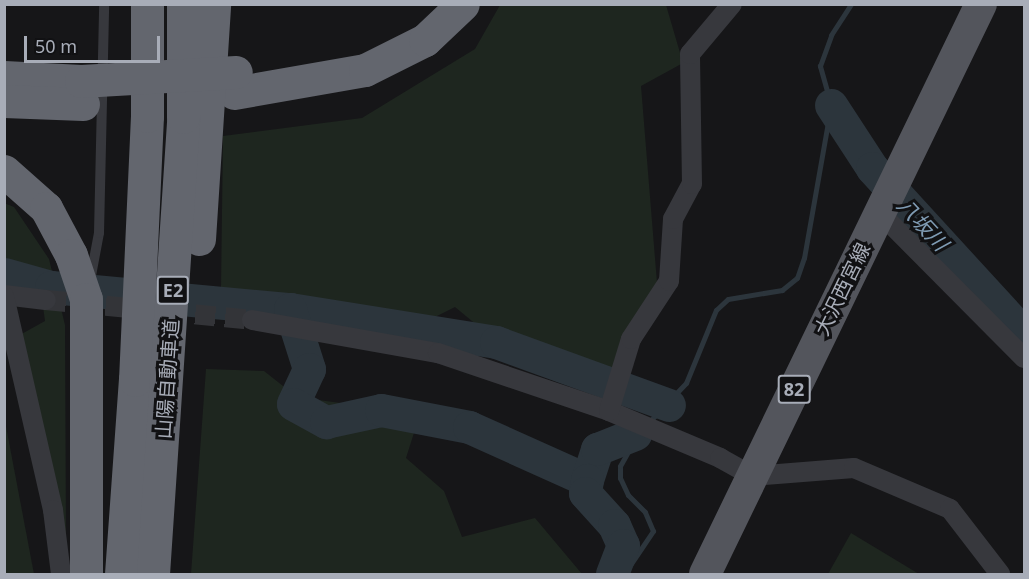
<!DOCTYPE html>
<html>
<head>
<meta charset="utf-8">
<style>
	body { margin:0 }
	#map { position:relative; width:1029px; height:579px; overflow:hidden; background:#161618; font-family:"Noto Sans","Noto Sans JP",sans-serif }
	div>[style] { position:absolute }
	.green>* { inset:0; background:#1e261f }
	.stream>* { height:5px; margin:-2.5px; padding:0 2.5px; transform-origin:2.5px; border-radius:2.5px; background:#2c353c }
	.river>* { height:33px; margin:-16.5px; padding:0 16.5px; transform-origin:16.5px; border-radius:16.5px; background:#2c353c }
	.minor-tunnel>* { height:20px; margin-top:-10px; transform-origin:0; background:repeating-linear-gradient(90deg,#333438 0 20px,transparent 0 30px) }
	.service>* { height:10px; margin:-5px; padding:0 5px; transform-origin:5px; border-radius:5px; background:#37383d }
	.minor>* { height:20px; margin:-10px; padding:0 10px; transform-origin:10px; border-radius:10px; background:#37383d }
	.primary>* { height:32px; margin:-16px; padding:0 16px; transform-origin:16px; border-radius:16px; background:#53555c }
	.motorway>* { height:33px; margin:-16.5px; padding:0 16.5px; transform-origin:16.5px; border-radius:16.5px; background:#63666e }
	.motorway-bridge>* { height:33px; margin:-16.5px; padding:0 16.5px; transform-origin:16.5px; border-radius:16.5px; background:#63666e }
	span { translate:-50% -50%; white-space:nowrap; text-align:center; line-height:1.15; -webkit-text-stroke:6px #111113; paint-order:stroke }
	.shield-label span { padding:2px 4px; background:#111113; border:2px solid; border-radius:4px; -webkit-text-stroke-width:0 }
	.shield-label { font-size:18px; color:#a8adb8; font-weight:700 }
	.street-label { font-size:20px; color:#a8adb8 }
	.water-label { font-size:21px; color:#7f9bb3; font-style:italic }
	.frame { position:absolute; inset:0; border:6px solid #a8adb8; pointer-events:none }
	.scale { position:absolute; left:24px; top:36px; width:136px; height:27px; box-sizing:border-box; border:3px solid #a8adb8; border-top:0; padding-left:8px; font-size:18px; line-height:21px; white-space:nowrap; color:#a8adb8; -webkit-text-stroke:4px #111113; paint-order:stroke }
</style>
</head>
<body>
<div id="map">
	<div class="green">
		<i style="clip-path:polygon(500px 5px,666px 5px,683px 63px,641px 86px,658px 295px,618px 375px,484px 331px,455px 307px,423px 323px,221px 288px,223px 136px,362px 118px,475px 49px)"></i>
		<i style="clip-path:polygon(4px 203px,14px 207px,49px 259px,65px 325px,66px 539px,18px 336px,45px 321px,38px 270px,5px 264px)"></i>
		<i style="clip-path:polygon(206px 369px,264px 371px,297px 397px,420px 414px,406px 458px,444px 491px,462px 537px,535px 518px,582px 574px,191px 574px)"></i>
		<i style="clip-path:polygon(4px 421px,5px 421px,34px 574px,5px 574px)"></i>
		<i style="clip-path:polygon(851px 533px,919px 574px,828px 574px)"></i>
	</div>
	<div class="stream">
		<i style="left:649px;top:422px;width:54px;rotate:-46.5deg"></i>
		<i style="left:686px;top:383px;width:79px;rotate:-67.7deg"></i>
		<i style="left:716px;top:310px;width:16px;rotate:-43deg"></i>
		<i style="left:728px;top:299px;width:55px;rotate:-9.5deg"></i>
		<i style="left:782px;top:290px;width:19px;rotate:-39deg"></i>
		<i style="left:797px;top:278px;width:21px;rotate:-71deg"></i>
		<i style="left:804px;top:258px;width:155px;rotate:-80deg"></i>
		<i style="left:831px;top:105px;width:41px;rotate:-105.8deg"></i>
		<i style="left:820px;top:66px;width:33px;rotate:-70deg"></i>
		<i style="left:831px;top:35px;width:37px;rotate:-57deg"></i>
		<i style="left:624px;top:574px;width:52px;rotate:-56deg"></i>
		<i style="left:653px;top:531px;width:21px;rotate:-113deg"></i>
		<i style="left:645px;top:512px;width:24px;rotate:-135deg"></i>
		<i style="left:628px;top:495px;width:19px;rotate:-115deg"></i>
		<i style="left:620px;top:478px;width:12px;rotate:-90deg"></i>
		<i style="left:620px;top:466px;width:41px;rotate:-60.9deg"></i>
	</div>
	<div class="river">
		<i style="left:831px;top:105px;width:75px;rotate:56.9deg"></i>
		<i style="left:872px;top:168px;width:225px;rotate:47.5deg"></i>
		<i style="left:4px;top:274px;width:49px;rotate:15.5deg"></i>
		<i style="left:51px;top:287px;width:240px;rotate:5.3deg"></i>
		<i style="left:290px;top:309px;width:209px;rotate:9.1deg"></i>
		<i style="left:496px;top:342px;width:184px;rotate:20deg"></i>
		<i style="left:290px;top:309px;width:63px;rotate:72.4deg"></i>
		<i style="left:309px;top:369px;width:38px;rotate:115deg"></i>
		<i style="left:293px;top:404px;width:38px;rotate:29deg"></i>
		<i style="left:326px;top:422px;width:56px;rotate:-12.3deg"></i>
		<i style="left:381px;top:410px;width:90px;rotate:10.9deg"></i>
		<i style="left:469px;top:427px;width:129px;rotate:24.2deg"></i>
		<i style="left:587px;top:480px;width:33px;rotate:-72deg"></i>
		<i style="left:597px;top:449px;width:41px;rotate:-21.5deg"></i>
		<i style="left:587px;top:480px;width:13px;rotate:99deg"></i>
		<i style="left:585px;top:493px;width:43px;rotate:47.8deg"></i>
		<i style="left:614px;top:525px;width:22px;rotate:66deg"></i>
		<i style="left:623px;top:545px;width:31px;rotate:111deg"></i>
	</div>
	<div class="minor-tunnel">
		<i style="left:46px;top:300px;width:207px;rotate:5.5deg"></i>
	</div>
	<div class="service">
		<i style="left:90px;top:281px;width:49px;rotate:-79.4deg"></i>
		<i style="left:99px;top:233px;width:229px;rotate:-88.7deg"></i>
	</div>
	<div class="minor">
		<i style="left:879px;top:212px;width:206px;rotate:45.2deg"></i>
		<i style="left:4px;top:295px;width:42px;rotate:6.8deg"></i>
		<i style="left:4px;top:296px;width:220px;rotate:77.1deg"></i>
		<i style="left:53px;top:510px;width:64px;rotate:82.9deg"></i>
		<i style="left:252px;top:320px;width:189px;rotate:10.1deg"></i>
		<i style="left:438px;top:353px;width:181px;rotate:18.7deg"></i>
		<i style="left:609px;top:411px;width:121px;rotate:22.9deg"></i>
		<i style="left:720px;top:458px;width:38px;rotate:29deg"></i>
		<i style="left:753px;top:476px;width:101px;rotate:-4.5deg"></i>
		<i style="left:854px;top:468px;width:104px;rotate:23.1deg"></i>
		<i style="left:950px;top:509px;width:82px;rotate:52.4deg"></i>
		<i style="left:609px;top:411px;width:75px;rotate:-73deg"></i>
		<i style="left:631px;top:339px;width:69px;rotate:-56.8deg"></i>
		<i style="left:669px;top:281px;width:62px;rotate:-86.3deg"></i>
		<i style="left:673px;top:219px;width:40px;rotate:-62deg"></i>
		<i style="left:692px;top:184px;width:130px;rotate:-90.9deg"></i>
		<i style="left:690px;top:54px;width:65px;rotate:-50deg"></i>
	</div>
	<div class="primary">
		<i style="left:705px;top:574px;width:633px;rotate:-64.16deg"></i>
	</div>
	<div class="motorway">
		<i style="left:4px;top:77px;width:77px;rotate:3deg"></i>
		<i style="left:234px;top:93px;width:133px;rotate:-10deg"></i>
		<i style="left:365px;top:70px;width:67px;rotate:-26.6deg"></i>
		<i style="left:425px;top:40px;width:52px;rotate:-43.5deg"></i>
		<i style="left:4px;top:101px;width:79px;rotate:2.2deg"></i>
		<i style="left:4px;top:171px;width:56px;rotate:41.4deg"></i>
		<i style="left:46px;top:208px;width:53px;rotate:62deg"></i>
		<i style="left:71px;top:255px;width:46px;rotate:71.2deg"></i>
		<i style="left:86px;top:299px;width:275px;rotate:90deg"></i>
		<i style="left:199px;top:239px;width:235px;rotate:-86.3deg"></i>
		<i style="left:121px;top:574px;width:195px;rotate:-85.9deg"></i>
		<i style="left:135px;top:380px;width:264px;rotate:-87.4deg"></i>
		<i style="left:147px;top:116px;width:112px;rotate:-90deg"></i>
		<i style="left:153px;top:574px;width:458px;rotate:-86.2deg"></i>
		<i style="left:183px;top:117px;width:113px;rotate:-90deg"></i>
	</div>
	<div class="motorway-bridge">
		<i style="left:81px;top:81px;width:155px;rotate:-3.3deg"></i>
	</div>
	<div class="shield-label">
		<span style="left:173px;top:290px">E2</span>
		<span style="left:794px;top:389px">82</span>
	</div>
	<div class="street-label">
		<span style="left:842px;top:289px;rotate:-64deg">大沢西宮線</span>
		<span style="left:167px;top:379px;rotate:-86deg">山陽自動車道</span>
	</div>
	<div class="water-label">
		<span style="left:923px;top:224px;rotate:47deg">八坂川</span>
	</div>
	<div class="frame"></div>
	<div class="scale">50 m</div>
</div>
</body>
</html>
